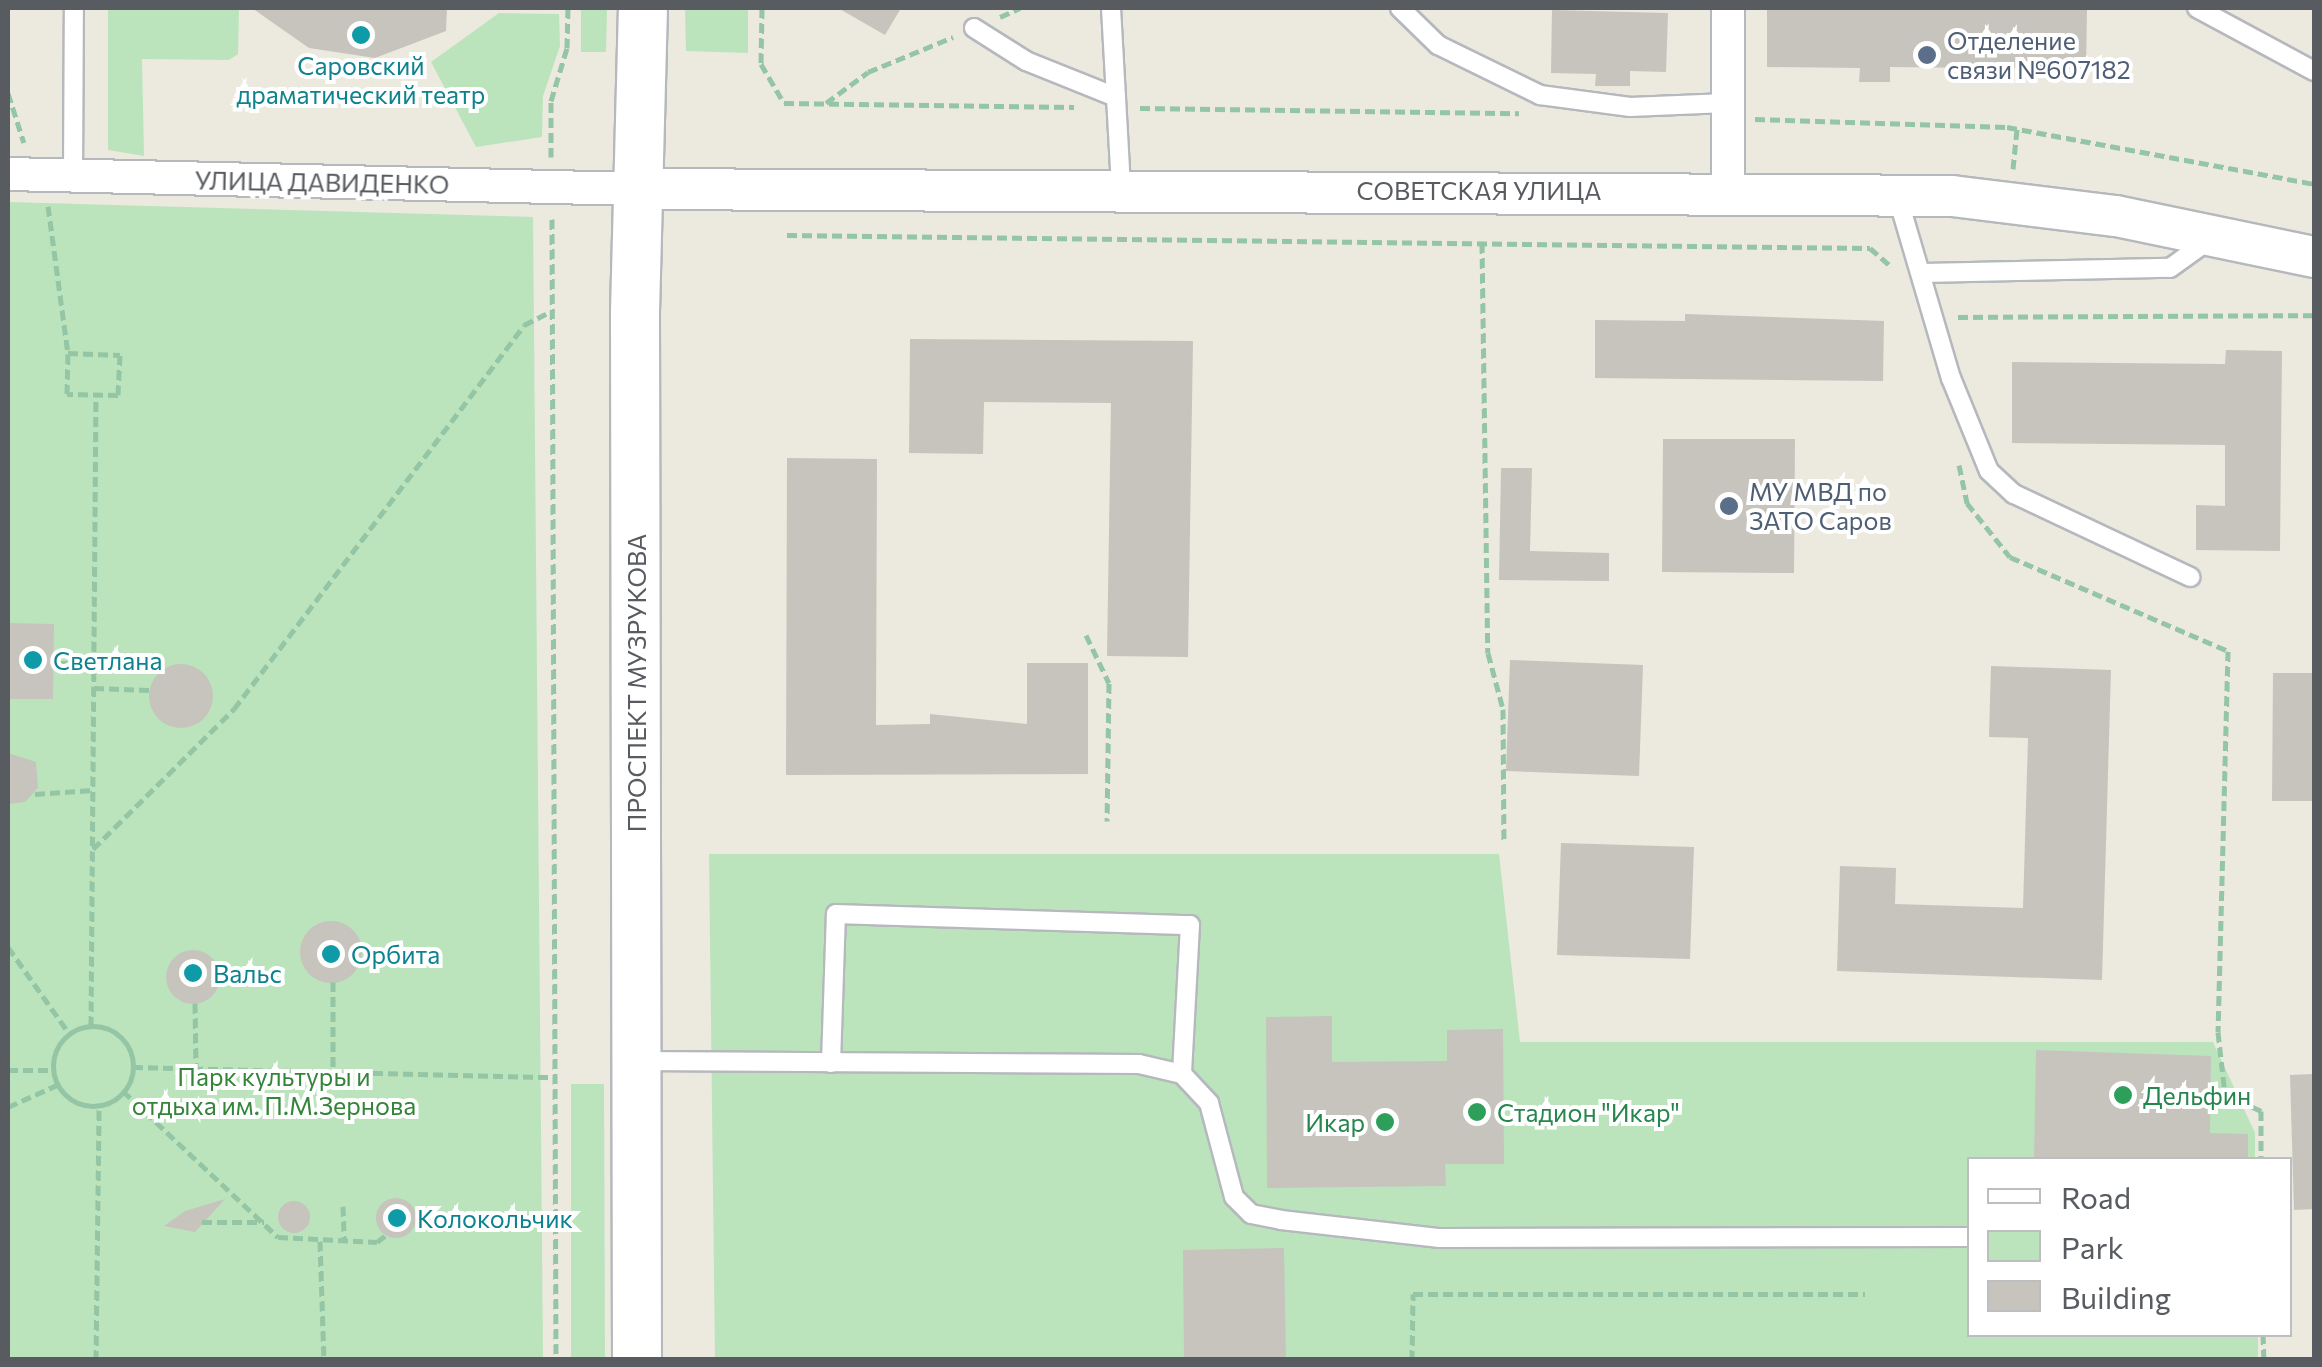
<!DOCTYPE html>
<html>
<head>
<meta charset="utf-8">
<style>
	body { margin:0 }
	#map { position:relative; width:2322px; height:1367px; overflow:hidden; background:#ece9df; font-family:Commissioner,sans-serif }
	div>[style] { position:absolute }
	.green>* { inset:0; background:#bbe4bc }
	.building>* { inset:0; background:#c6c4bd }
	.round { border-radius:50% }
	.path>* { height:5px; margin-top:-2.5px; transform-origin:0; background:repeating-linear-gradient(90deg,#94c5a4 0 10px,transparent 0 15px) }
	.path>.ring { margin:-2.5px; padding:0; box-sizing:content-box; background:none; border:5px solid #94c5a4; border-radius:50% }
	.roads { filter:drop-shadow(2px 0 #b5b8bd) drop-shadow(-2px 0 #b5b8bd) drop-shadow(0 2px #b5b8bd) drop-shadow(0 -2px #b5b8bd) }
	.service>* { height:18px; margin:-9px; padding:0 9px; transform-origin:9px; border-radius:9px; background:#fff }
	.minor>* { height:32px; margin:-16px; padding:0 16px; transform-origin:16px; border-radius:16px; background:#fff }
	.tertiary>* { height:40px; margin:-20px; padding:0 20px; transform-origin:20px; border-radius:20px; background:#fff }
	.secondary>* { height:48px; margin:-24px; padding:0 24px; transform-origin:24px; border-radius:24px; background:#fff }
	.dots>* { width:28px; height:28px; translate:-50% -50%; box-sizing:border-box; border:5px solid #fff; border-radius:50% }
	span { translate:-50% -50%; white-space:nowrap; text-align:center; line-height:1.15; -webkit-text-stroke:8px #fff; paint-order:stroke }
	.service-label { font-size:25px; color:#4e5e75 }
	.left { translate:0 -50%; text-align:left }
	.culture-label { font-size:25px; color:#0d838f }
	.street-label { font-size:25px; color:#585c61 }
	.park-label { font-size:25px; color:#34843a }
	.leisure-label { font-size:25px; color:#27864d }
	.right { translate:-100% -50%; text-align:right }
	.frame { position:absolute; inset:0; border:10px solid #585c61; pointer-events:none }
	.legend { position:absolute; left:1967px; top:1157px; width:325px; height:180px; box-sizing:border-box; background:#fff; border:2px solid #bcbec0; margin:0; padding:12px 18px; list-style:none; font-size:30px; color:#585c61 }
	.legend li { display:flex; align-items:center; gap:20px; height:50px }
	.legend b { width:50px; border:2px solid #bcbec0 }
</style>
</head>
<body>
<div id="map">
	<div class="green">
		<i style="clip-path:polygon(108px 8px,239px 8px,238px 54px,229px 60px,142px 59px,144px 156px,108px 150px)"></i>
		<i style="clip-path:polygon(581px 8px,607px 8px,606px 52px,581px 52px)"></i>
		<i style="clip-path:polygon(685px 8px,748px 8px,748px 53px,686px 51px)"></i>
		<i style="clip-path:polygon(499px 13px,559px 14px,560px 46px,543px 96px,542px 137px,476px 147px,431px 62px)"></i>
		<i style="clip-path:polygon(8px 202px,533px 217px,543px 1359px,8px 1360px)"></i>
		<i style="clip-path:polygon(709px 854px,1499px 854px,1520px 1042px,2213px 1042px,2255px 1133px,2255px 1159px,1970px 1160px,1970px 1334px,2258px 1335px,2258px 1359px,715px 1359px)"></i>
		<i style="clip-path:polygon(571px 1084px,604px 1084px,605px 1359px,571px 1359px)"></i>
	</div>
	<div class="building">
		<i style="clip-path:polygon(252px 8px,447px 8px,446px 31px,375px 58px,309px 48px)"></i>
		<i style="clip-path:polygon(838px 8px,901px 8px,885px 35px)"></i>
		<i style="clip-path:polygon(1767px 8px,2087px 8px,2086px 69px,1890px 67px,1890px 82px,1859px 82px,1860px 68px,1767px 67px)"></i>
		<i style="clip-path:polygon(1552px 10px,1668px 13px,1666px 72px,1630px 71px,1630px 86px,1595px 86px,1596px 74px,1551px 73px)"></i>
		<i style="clip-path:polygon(1685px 314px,1884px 321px,1883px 381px,1595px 378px,1595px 320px,1685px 321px)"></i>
		<i style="clip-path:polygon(910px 339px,1193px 341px,1188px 657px,1107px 656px,1111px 403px,984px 402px,983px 454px,909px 453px)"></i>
		<i style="clip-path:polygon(2226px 350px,2282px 351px,2280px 551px,2196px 550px,2196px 505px,2225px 506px,2225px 445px,2012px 443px,2012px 362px,2225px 364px)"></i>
		<i style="clip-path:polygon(1663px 439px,1795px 439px,1794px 573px,1662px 572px)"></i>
		<i style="clip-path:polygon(787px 458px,877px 459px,876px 725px,930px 724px,930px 714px,1027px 724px,1027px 663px,1088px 663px,1088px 774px,786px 775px)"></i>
		<i style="clip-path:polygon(1501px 468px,1532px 468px,1530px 551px,1609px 553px,1609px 581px,1499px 580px)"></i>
		<i style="clip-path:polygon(8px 623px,54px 624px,53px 699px,8px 699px)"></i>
		<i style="clip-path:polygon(1510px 660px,1643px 665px,1639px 776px,1506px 771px)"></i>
		<i class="round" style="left:149px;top:664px;width:64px;height:64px"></i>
		<i style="clip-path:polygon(1991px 666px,2111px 670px,2102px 980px,1837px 971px,1840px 866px,1896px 868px,1895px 904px,2023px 908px,2028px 738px,1989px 737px)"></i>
		<i style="clip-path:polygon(2273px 673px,2314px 673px,2314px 801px,2272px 801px)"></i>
		<i style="clip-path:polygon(8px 753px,36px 762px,38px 788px,25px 802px,8px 804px)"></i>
		<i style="clip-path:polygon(1561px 843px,1694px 847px,1690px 959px,1557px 955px)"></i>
		<i class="round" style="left:300px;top:921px;width:62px;height:62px"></i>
		<i class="round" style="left:166px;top:950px;width:54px;height:54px"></i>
		<i style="clip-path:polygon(1332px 1016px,1332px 1062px,1447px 1061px,1447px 1030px,1503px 1029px,1504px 1164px,1445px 1164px,1446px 1186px,1267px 1188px,1266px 1017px)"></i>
		<i style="clip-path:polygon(2036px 1050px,2211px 1056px,2210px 1133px,2248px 1134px,2248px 1160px,2034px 1160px)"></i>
		<i style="clip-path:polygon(2314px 1074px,2314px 1209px,2294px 1210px,2290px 1075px)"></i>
		<i class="round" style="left:376px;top:1198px;width:40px;height:40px"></i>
		<i style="clip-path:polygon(225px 1199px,195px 1232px,164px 1226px,185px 1211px)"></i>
		<i class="round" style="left:278px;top:1201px;width:32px;height:32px"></i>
		<i style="clip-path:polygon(1284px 1248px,1286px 1360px,1184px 1360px,1183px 1250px)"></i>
	</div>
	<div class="path">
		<i style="left:762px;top:8px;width:56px;rotate:91deg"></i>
		<i style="left:761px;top:64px;width:45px;rotate:59.5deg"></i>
		<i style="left:784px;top:103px;width:290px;rotate:0.8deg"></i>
		<i style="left:1000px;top:17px;width:22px;rotate:-24deg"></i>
		<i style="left:8px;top:93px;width:52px;rotate:72.3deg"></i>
		<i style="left:826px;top:103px;width:52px;rotate:-36.4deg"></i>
		<i style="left:868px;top:72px;width:92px;rotate:-22.4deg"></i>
		<i style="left:1140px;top:108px;width:379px;rotate:0.8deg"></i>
		<i style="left:1755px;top:119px;width:252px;rotate:1.8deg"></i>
		<i style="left:2007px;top:127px;width:312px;rotate:10.5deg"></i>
		<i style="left:551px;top:157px;width:56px;rotate:-90deg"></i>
		<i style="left:551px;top:101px;width:55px;rotate:-73.2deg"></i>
		<i style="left:567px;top:48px;width:40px;rotate:-88.6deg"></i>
		<i style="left:2013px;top:169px;width:40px;rotate:-84.3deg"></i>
		<i style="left:48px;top:206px;width:148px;rotate:82.3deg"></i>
		<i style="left:552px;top:219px;width:1141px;rotate:89.8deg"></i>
		<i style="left:787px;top:235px;width:1083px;rotate:0.69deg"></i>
		<i style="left:1870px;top:248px;width:29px;rotate:41deg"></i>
		<i style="left:1482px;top:243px;width:410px;rotate:89.2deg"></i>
		<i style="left:1488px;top:653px;width:58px;rotate:75deg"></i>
		<i style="left:1503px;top:709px;width:134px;rotate:89.6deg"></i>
		<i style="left:1958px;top:317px;width:356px;rotate:-0.3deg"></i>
		<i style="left:68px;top:353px;width:52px;rotate:2.2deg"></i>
		<i style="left:120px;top:355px;width:40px;rotate:92.9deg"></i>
		<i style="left:118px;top:395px;width:51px;rotate:-178.9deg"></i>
		<i style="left:67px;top:394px;width:41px;rotate:-88.6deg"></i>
		<i style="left:1959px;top:465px;width:39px;rotate:78deg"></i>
		<i style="left:1967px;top:503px;width:69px;rotate:51.5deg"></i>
		<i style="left:2010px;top:557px;width:237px;rotate:23.3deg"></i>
		<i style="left:2228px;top:651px;width:381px;rotate:91.5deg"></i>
		<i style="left:2218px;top:1032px;width:62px;rotate:83.6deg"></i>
		<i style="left:2225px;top:1094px;width:40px;rotate:25deg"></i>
		<i style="left:2261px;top:1111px;width:49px;rotate:90deg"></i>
		<i style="left:1086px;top:635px;width:53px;rotate:64.4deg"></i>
		<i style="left:1109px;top:683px;width:138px;rotate:90.8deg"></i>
		<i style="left:59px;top:663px;width:35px"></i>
		<i style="left:94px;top:688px;width:55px;rotate:2.1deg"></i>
		<i style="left:35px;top:794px;width:58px;rotate:-3.9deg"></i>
		<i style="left:93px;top:849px;width:199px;rotate:-44.8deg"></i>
		<i style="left:234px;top:709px;width:481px;rotate:-52.9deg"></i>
		<i style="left:524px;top:325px;width:31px;rotate:-27deg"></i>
		<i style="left:8px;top:947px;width:105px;rotate:54.7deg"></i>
		<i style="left:333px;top:982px;width:85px;rotate:90deg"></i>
		<i style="left:195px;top:1003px;width:64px;rotate:89.1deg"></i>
		<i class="ring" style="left:53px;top:1026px;width:75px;height:75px"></i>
		<i style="left:91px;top:1026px;width:631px;rotate:-89.55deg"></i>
		<i style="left:133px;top:1067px;width:422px;rotate:1.4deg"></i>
		<i style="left:8px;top:1070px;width:44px"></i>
		<i style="left:123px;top:1091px;width:213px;rotate:43.3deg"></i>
		<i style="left:278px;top:1237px;width:99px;rotate:2.9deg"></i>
		<i style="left:377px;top:1242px;width:11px;rotate:-38deg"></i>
		<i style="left:8px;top:1107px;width:54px;rotate:-24.2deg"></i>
		<i style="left:343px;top:1206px;width:35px;rotate:88deg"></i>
		<i style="left:202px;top:1222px;width:62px"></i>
		<i style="left:320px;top:1241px;width:119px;rotate:88.1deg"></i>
		<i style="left:2263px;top:1334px;width:26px;rotate:88deg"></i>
		<i style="left:96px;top:1360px;width:254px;rotate:-89.3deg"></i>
		<i style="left:1412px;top:1360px;width:66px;rotate:-89.1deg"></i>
		<i style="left:1413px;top:1294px;width:452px"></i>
	</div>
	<div class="roads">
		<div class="service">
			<i style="left:1111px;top:8px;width:180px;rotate:86.8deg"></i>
			<i style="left:1400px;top:8px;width:53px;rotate:44.2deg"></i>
			<i style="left:1438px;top:45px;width:114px;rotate:26.1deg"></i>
			<i style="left:1540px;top:95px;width:91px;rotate:7.6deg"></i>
			<i style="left:1630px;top:107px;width:97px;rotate:-2.4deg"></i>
			<i style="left:2197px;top:8px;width:133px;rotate:28.3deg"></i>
			<i style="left:974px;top:28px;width:62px;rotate:32.4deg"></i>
			<i style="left:1026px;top:61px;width:97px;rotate:21.8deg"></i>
			<i style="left:73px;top:175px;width:167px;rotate:-89.7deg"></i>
			<i style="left:1897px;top:195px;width:191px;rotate:73.6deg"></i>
			<i style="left:1951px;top:378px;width:100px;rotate:67.8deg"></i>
			<i style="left:1989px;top:471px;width:34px;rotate:43deg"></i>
			<i style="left:2014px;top:494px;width:195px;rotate:25.2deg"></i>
			<i style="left:1923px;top:273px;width:247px;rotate:-1.2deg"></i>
			<i style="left:2170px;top:268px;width:48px;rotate:-35.7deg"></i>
			<i style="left:638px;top:1061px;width:501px;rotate:0.34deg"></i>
			<i style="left:1139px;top:1064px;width:44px;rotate:13.1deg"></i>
			<i style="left:1182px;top:1074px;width:40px;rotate:47deg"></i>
			<i style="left:1209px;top:1103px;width:97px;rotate:75.1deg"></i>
			<i style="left:1234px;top:1197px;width:24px;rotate:45deg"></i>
			<i style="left:1251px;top:1214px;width:31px;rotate:11deg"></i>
			<i style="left:1281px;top:1220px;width:160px;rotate:6.5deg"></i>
			<i style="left:1440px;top:1238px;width:530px;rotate:-0.11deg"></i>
			<i style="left:831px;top:1063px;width:149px;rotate:-88.1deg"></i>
			<i style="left:836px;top:914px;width:354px;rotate:1.8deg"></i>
			<i style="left:1190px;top:925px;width:149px;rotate:93.1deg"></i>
		</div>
		<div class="minor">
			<i style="left:1728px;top:8px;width:183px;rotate:90deg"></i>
			<i style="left:8px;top:174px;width:629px;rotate:1.37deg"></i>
		</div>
		<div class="tertiary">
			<i style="left:637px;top:189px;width:1315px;rotate:0.3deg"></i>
			<i style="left:1952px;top:196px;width:165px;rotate:7deg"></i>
			<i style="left:2116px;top:216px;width:202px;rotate:11.7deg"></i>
		</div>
		<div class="secondary">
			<i style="left:637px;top:1360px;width:1048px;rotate:-90.11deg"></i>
			<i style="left:635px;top:312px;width:304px;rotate:-88.5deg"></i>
		</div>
	</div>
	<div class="dots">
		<i style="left:361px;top:35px;background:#0f9aa8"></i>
		<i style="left:1927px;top:55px;background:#5c6f8a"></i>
		<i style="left:1729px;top:506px;background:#5c6f8a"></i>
		<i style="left:33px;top:660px;background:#0f9aa8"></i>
		<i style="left:331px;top:954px;background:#0f9aa8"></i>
		<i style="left:193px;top:973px;background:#0f9aa8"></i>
		<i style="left:2123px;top:1095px;background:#2e9e5b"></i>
		<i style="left:1477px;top:1112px;background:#2e9e5b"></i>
		<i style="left:1385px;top:1122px;background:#2e9e5b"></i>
		<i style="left:397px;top:1218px;background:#0f9aa8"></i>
	</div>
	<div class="service-label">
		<span class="left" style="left:1947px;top:55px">Отделение<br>связи №607182</span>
		<span class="left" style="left:1749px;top:506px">МУ МВД по<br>ЗАТО Саров</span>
	</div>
	<div class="culture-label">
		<span style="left:361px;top:80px">Саровский<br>драматический театр</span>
		<span class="left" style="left:53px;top:660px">Светлана</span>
		<span class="left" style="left:351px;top:954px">Орбита</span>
		<span class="left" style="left:213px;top:973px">Вальс</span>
		<span class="left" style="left:417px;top:1218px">Колокольчик</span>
	</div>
	<div class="street-label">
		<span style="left:322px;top:182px;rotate:1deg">УЛИЦА ДАВИДЕНКО</span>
		<span style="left:1479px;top:190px">СОВЕТСКАЯ УЛИЦА</span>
		<span style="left:636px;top:683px;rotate:-90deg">ПРОСПЕКТ МУЗРУКОВА</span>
	</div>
	<div class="park-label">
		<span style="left:274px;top:1091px">Парк культуры и<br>отдыха им. П.М.Зернова</span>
	</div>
	<div class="leisure-label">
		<span class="left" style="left:2143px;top:1095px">Дельфин</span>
		<span class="left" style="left:1497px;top:1112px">Стадион "Икар"</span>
		<span class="right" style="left:1365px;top:1122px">Икар</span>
	</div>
	<div class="frame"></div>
	<ul class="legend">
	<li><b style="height:12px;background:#fff"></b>Road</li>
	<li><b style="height:28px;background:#bbe4bc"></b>Park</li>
	<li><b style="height:28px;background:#c6c4bd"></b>Building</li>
	</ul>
</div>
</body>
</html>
